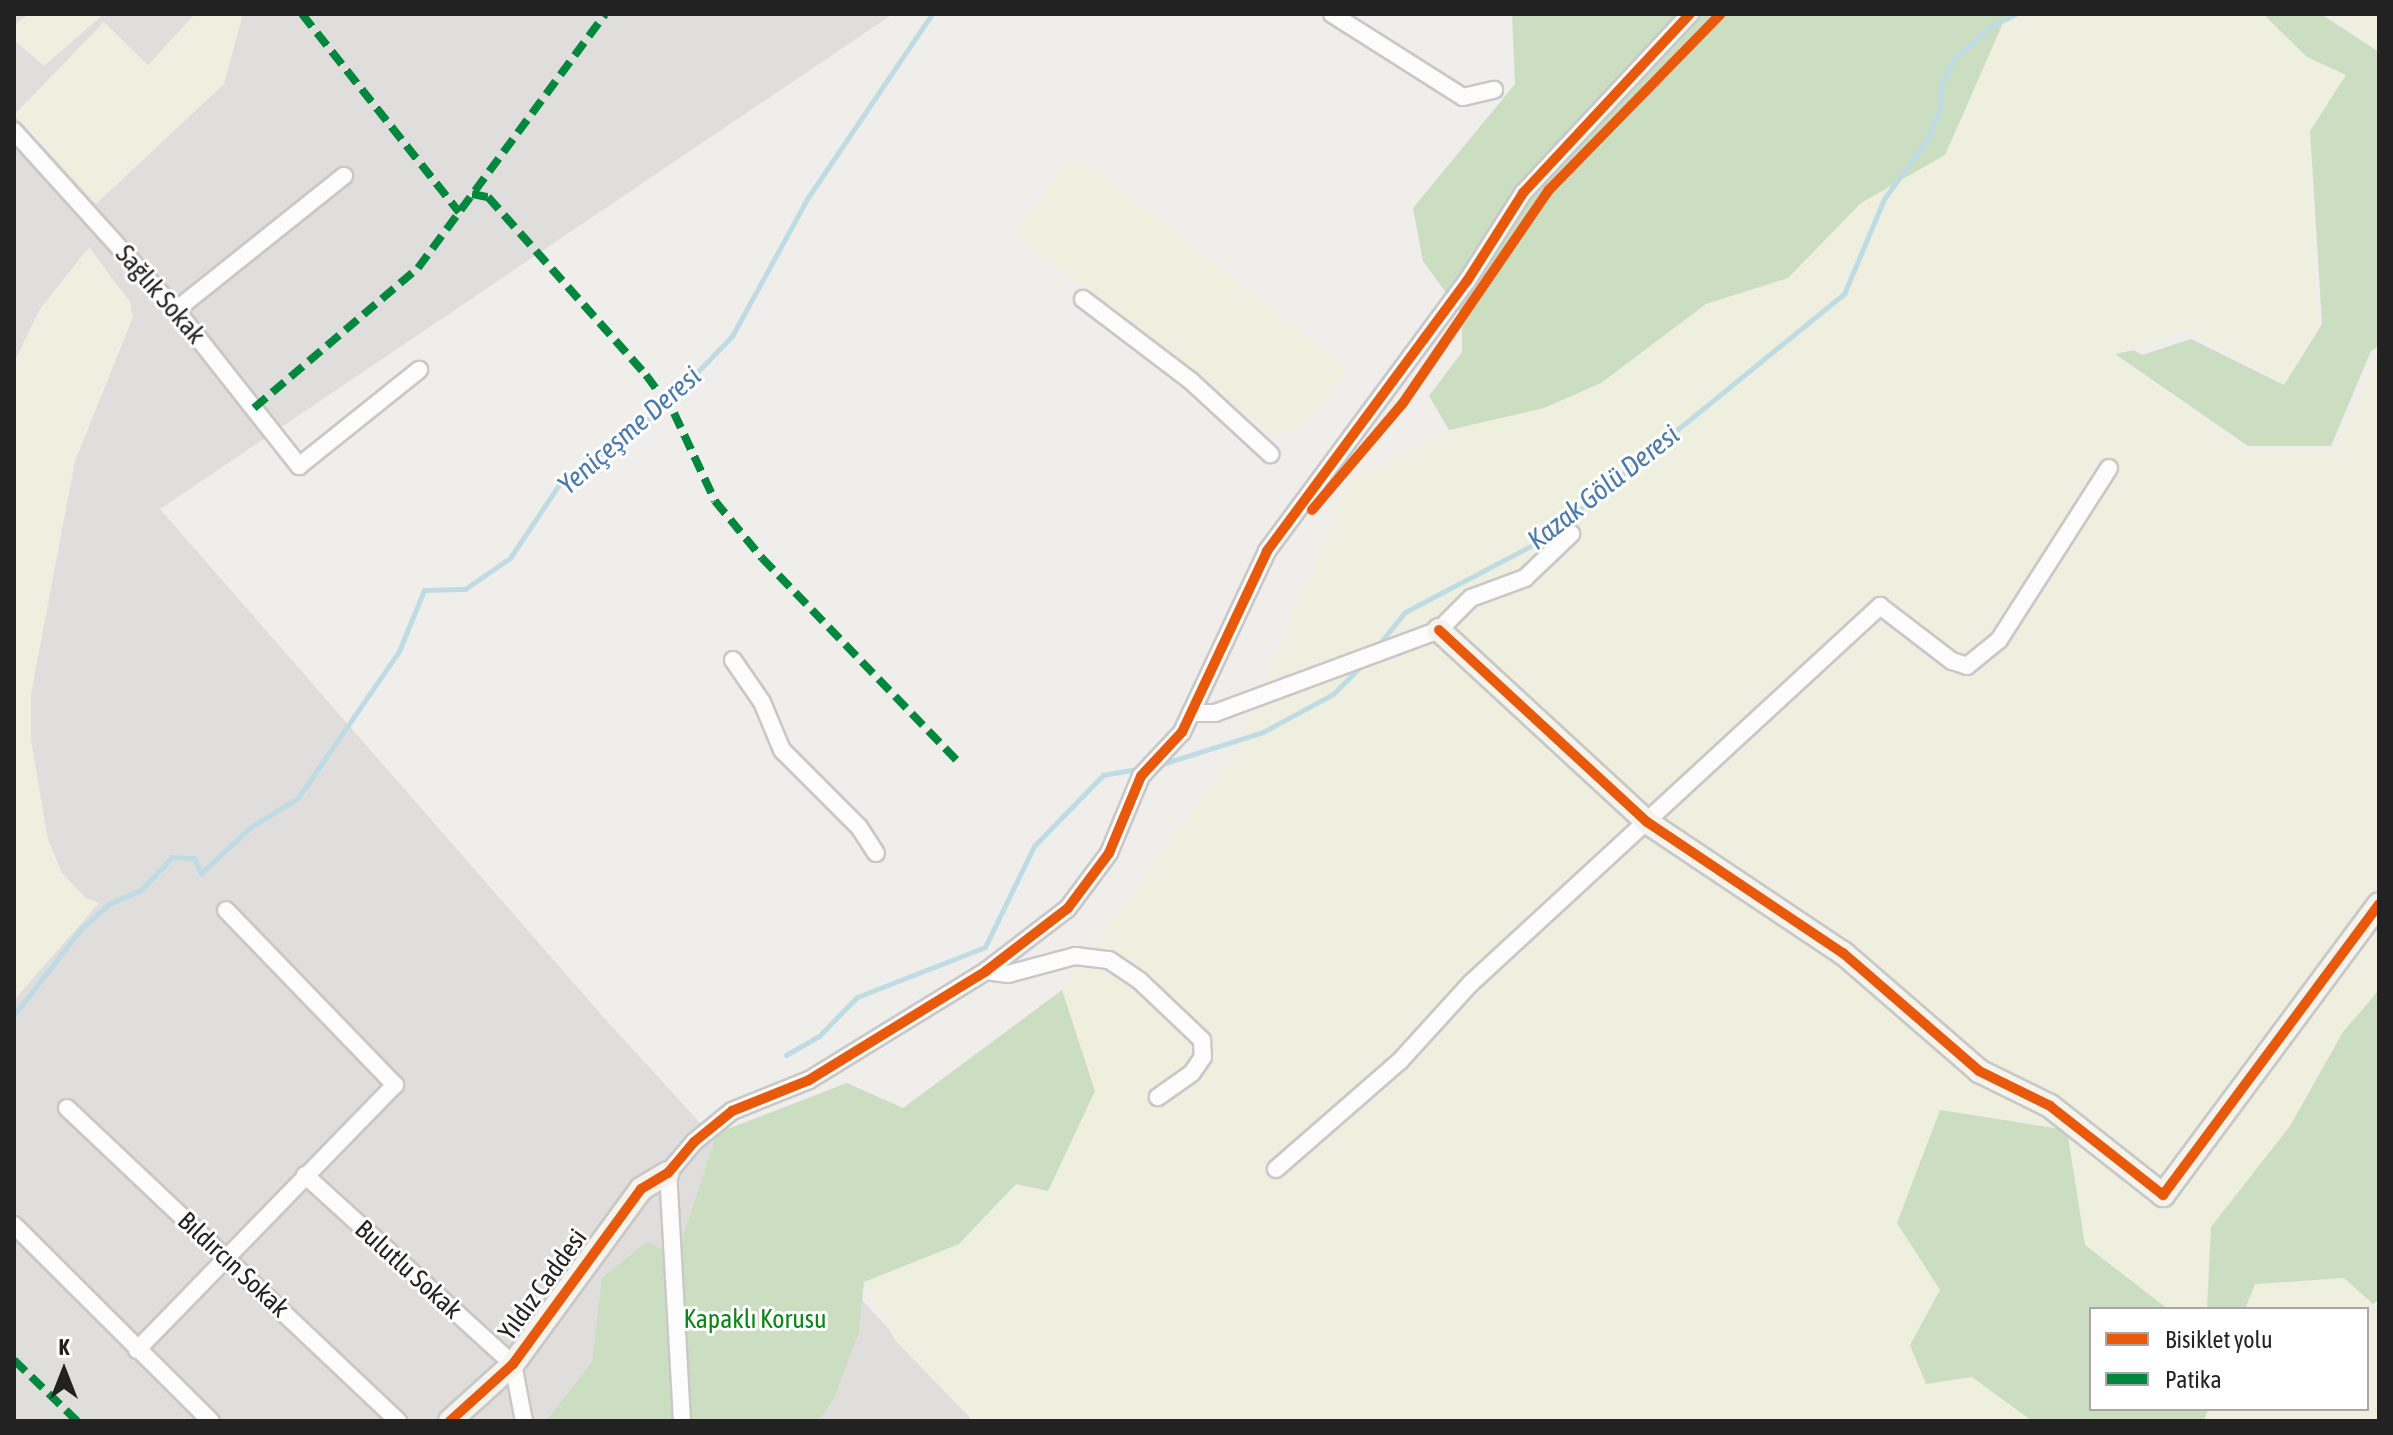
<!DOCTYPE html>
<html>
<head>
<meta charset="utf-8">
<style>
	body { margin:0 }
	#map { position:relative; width:2393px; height:1435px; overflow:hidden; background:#f0eeeb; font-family:"Asap Condensed",sans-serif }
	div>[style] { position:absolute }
	.residential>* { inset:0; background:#dfdedc }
	.farmland>* { inset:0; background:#efefdf }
	.forest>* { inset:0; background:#cbdec1 }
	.stream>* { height:5px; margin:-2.5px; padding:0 2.5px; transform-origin:2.5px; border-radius:2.5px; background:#bfdbe3 }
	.roads { filter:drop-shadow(2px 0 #c9c8c7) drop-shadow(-2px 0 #c9c8c7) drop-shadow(0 2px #c9c8c7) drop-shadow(0 -2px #c9c8c7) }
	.street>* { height:16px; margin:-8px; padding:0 8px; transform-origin:8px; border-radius:8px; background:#fdfcfc }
	.secondary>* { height:22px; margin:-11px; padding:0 11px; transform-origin:11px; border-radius:11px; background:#f4f4ed }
	.quiet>* { height:8px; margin-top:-4px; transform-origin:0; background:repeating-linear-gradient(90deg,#00873e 0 16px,transparent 0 24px) }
	.cycleway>* { height:10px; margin:-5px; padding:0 5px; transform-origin:5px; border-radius:5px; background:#e8590c }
	span { translate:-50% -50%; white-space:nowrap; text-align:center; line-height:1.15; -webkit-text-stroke:6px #fff; paint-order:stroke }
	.street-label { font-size:26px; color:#222 }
	.park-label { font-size:26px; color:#0c8416 }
	.water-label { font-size:28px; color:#4a7aab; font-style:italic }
	.frame { position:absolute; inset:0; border:16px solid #222; pointer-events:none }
	.legend { position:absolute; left:2089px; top:1307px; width:280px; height:104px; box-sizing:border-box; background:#fff; border:2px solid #a7a7a7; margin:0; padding:10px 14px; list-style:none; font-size:24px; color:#222 }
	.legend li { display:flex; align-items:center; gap:16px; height:40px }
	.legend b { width:40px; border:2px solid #a7a7a7 }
	.north { position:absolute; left:24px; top:1331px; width:80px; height:80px; -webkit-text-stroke:6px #fff; paint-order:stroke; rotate:0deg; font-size:22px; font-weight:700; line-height:32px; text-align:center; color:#222 }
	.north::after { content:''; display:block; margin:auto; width:28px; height:36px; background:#222; clip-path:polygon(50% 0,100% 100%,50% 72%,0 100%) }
</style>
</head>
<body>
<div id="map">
	<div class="residential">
		<i style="clip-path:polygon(14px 14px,893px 14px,160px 509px,606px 1020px,973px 1421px,14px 1421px)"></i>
	</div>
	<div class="farmland">
		<i style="clip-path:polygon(29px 14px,104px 14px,44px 66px,14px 40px,14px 25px)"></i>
		<i style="clip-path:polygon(195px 14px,243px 14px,224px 84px,96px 204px,14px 115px,104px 22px,148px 65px)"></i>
		<i style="clip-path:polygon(2007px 14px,2262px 14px,2307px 58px,2346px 76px,2309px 131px,2318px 324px,2284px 383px,2187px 330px,2114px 354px,2251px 454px,2336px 453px,2379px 350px,2379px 990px,2343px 1032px,2290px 1126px,2211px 1227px,2207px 1309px,2168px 1309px,2085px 1245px,2067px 1130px,1897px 1223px,1940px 1290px,1972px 1377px,2032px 1421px,973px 1421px,895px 1340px,864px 1282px,959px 1244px,1017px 1184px,1047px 1191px,1095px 1091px,1062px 990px,1234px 754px,1349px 481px,1449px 430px,1544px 408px,1601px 383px,1706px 304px,1788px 278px,1861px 203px,1945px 155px)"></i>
		<i style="clip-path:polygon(2329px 14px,2379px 14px,2379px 51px)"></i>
		<i style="clip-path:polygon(1070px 158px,1103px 176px,1347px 368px,1327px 398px,1297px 427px,1275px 436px,1015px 234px)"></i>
		<i style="clip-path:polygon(89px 247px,130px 302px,133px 317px,75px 461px,31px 694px,31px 740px,48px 840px,62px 873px,86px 898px,99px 903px,14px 1000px,14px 362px,40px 309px)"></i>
		<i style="clip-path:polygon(2344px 1278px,2373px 1304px,2379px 1299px,2379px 1421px,2204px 1421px,2208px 1409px,2367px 1409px,2367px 1309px,2245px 1309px,2254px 1284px)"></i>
	</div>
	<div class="forest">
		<i style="clip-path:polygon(1512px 14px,2007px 14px,1945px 155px,1861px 203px,1788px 278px,1706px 304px,1601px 383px,1544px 408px,1449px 430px,1429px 396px,1462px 352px,1462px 315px,1423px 261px,1413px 208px,1515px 84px)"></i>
		<i style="clip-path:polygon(2263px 14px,2321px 14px,2379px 52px,2379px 346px,2371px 351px,2331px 446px,2248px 446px,2115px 354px,2134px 350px,2142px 355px,2191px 339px,2284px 385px,2322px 324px,2310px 131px,2346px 75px,2307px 57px)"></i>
		<i style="clip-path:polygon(1062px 990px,1095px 1091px,1048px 1191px,1016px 1184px,959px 1244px,864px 1282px,859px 1332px,834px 1398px,819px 1421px,546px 1421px,592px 1362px,602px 1278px,648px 1241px,676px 1258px,717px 1133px,847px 1083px,903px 1108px)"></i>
		<i style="clip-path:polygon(2379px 990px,2379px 1299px,2373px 1304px,2344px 1278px,2255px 1284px,2245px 1309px,2207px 1309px,2211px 1227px,2290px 1126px,2343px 1032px)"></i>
		<i style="clip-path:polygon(1940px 1110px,2067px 1130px,2085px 1245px,2168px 1309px,2091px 1309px,2091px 1409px,2208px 1409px,2204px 1421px,2032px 1421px,1972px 1377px,1926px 1384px,1910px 1345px,1940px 1290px,1897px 1223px)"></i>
	</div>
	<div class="stream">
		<i style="left:1376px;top:648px;width:46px;rotate:-51.1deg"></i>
		<i style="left:1405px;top:612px;width:155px;rotate:-27.7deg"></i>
		<i style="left:1542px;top:540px;width:390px;rotate:-39.2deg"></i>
		<i style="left:1844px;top:294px;width:103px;rotate:-67.2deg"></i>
		<i style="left:1884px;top:199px;width:72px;rotate:-54.1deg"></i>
		<i style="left:1926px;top:141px;width:36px;rotate:-66deg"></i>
		<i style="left:1941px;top:108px;width:23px;rotate:-90deg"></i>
		<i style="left:1941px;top:85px;width:30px;rotate:-63deg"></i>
		<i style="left:1955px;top:58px;width:48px;rotate:-41.6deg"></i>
		<i style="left:1991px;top:26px;width:28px;rotate:-26deg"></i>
		<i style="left:1159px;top:765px;width:109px;rotate:-17.6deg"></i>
		<i style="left:1263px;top:732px;width:80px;rotate:-28.5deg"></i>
		<i style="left:1333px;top:694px;width:41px;rotate:-45deg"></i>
		<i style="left:14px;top:1015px;width:109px;rotate:-52.1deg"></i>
		<i style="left:81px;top:929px;width:38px;rotate:-42deg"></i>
		<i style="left:109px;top:904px;width:36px;rotate:-24deg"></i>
		<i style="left:142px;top:889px;width:44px;rotate:-46.8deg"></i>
		<i style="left:172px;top:857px;width:22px;rotate:3deg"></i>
		<i style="left:194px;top:858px;width:17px;rotate:65deg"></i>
		<i style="left:201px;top:873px;width:69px;rotate:-42.7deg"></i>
		<i style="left:252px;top:826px;width:54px;rotate:-31.3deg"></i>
		<i style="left:298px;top:798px;width:178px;rotate:-55.5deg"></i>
		<i style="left:399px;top:651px;width:66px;rotate:-67.7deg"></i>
		<i style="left:424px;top:590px;width:41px;rotate:-1.4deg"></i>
		<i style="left:465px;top:589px;width:55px;rotate:-34.6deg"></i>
		<i style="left:510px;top:558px;width:87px;rotate:-56.3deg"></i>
		<i style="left:558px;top:486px;width:131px;rotate:-36.6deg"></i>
		<i style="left:663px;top:408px;width:100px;rotate:-46.2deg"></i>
		<i style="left:732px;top:336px;width:156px;rotate:-61.3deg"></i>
		<i style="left:807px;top:199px;width:223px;rotate:-56deg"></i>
		<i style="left:786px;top:1055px;width:38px;rotate:-30deg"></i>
		<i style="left:819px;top:1036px;width:54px;rotate:-45.7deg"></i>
		<i style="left:857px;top:997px;width:137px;rotate:-21.3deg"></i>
		<i style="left:985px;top:947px;width:112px;rotate:-64.1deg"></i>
		<i style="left:1034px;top:846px;width:99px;rotate:-45.8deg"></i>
		<i style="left:1103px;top:775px;width:40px;rotate:-10deg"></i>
	</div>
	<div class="roads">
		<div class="street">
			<i style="left:1332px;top:14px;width:155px;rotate:32.4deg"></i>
			<i style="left:1463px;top:97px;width:32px;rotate:-13deg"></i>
			<i style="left:14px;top:131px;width:241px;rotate:47.9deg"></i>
			<i style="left:176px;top:310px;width:199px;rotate:51.7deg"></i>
			<i style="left:299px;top:466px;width:154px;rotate:-38.7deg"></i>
			<i style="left:1083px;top:299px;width:136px;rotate:37.2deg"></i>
			<i style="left:1191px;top:381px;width:108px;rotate:42.7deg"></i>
			<i style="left:176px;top:310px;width:215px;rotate:-38.6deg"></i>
			<i style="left:733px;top:660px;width:51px;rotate:55.4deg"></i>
			<i style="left:762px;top:702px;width:52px;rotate:67.4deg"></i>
			<i style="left:782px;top:750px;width:109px;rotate:45deg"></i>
			<i style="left:859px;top:827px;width:31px;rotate:57deg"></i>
			<i style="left:1191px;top:713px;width:24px"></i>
			<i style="left:1215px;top:713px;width:239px;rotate:-20.3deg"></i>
			<i style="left:1439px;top:630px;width:45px;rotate:-45deg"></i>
			<i style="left:1471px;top:598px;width:58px;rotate:-20.3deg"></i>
			<i style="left:1525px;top:578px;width:64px;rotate:-43.7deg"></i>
			<i style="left:986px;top:971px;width:22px;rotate:8deg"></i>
			<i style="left:1008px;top:974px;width:69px;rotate:-15deg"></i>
			<i style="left:1075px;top:956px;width:34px;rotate:7deg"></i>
			<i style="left:1109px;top:960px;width:37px;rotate:34deg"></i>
			<i style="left:1140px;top:981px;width:86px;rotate:43.6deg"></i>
			<i style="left:1202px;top:1040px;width:17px;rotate:87deg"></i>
			<i style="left:1203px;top:1057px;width:19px;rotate:125deg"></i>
			<i style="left:1192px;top:1073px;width:42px;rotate:144.8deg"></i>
			<i style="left:67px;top:1108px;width:456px;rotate:43.4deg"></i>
			<i style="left:1276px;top:1169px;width:164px;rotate:-41.1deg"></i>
			<i style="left:1400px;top:1061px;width:104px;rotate:-47.7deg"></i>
			<i style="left:1470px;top:984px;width:558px;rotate:-42.67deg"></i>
			<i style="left:1880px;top:606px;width:91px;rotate:37.4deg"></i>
			<i style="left:1952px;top:661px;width:16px;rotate:18deg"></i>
			<i style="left:1967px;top:666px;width:41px;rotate:-39.1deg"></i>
			<i style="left:1999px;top:640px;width:204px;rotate:-57.4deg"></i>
			<i style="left:305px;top:1175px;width:281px;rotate:42.3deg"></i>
			<i style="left:513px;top:1364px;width:58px;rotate:79.1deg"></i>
			<i style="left:14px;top:1225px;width:278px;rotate:44.9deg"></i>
			<i style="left:137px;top:1350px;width:370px;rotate:-45.8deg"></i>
			<i style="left:395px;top:1085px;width:243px;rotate:-134deg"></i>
			<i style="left:682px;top:1421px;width:248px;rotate:-93.2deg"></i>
			<i style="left:668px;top:1173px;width:40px;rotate:-50deg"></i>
			<i style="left:694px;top:1142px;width:49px;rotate:-39.2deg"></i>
			<i style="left:732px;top:1111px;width:83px;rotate:-21.9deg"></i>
			<i style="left:809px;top:1080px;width:208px;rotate:-31.6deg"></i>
			<i style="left:986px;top:971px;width:103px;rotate:-37.5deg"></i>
			<i style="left:1068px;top:908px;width:69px;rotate:-53.3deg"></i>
			<i style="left:1109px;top:853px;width:83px;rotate:-67.4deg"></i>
			<i style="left:1141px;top:776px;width:60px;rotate:-47deg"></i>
			<i style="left:1182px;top:732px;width:200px;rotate:-64.8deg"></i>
			<i style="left:1267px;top:551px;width:336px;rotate:-53.5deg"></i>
			<i style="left:1467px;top:281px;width:104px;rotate:-57.5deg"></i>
			<i style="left:1523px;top:193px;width:245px;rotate:-47deg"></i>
		</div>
		<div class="secondary">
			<i style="left:1439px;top:630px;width:283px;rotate:42.7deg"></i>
			<i style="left:1647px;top:822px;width:236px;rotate:33.8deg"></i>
			<i style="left:1843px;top:953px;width:180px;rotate:40.9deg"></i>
			<i style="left:1979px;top:1071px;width:79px;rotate:26.2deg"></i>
			<i style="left:2050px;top:1106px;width:144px;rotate:38.2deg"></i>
			<i style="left:2163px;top:1195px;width:362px;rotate:-53.4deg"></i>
			<i style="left:450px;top:1421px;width:85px;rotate:-42.1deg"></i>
			<i style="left:513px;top:1364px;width:217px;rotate:-53.8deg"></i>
			<i style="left:641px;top:1189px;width:31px;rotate:-31deg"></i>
		</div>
	</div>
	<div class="quiet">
		<i style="left:302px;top:14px;width:253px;rotate:51.6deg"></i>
		<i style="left:472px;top:194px;width:16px;rotate:11deg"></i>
		<i style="left:488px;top:197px;width:238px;rotate:48.4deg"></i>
		<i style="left:646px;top:375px;width:47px;rotate:53.6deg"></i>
		<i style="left:674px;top:413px;width:97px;rotate:65deg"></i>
		<i style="left:715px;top:501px;width:74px;rotate:50.5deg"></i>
		<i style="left:762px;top:558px;width:287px;rotate:46.1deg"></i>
		<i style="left:254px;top:408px;width:216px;rotate:-40.5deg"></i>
		<i style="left:418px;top:268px;width:315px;rotate:-53.6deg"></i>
		<i style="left:14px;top:1360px;width:88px;rotate:44.1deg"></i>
	</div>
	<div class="cycleway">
		<i style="left:1312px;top:510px;width:140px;rotate:-49.6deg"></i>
		<i style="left:1403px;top:403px;width:258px;rotate:-55.6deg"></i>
		<i style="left:1549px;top:190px;width:246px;rotate:-45.7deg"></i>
		<i style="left:1439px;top:630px;width:283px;rotate:42.7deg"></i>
		<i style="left:1647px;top:822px;width:236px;rotate:33.8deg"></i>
		<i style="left:1843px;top:953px;width:180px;rotate:40.9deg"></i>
		<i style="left:1979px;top:1071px;width:79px;rotate:26.2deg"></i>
		<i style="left:2050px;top:1106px;width:144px;rotate:38.2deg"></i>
		<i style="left:2163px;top:1195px;width:362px;rotate:-53.4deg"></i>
		<i style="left:450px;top:1421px;width:85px;rotate:-42.1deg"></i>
		<i style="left:513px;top:1364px;width:217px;rotate:-53.8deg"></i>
		<i style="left:641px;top:1189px;width:31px;rotate:-31deg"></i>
		<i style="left:668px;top:1173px;width:40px;rotate:-50deg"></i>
		<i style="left:694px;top:1142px;width:49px;rotate:-39.2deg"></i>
		<i style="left:732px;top:1111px;width:83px;rotate:-21.9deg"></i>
		<i style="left:809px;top:1080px;width:208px;rotate:-31.6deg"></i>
		<i style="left:986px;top:971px;width:103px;rotate:-37.5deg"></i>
		<i style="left:1068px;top:908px;width:69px;rotate:-53.3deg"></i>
		<i style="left:1109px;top:853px;width:83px;rotate:-67.4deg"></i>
		<i style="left:1141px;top:776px;width:60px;rotate:-47deg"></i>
		<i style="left:1182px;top:732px;width:200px;rotate:-64.8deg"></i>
		<i style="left:1267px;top:551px;width:336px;rotate:-53.5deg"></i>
		<i style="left:1467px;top:281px;width:104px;rotate:-57.5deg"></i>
		<i style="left:1523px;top:193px;width:245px;rotate:-47deg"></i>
	</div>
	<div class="street-label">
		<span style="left:160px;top:295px;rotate:49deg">Sağlık Sokak</span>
		<span style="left:233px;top:1265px;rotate:43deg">Bıldırcın Sokak</span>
		<span style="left:408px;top:1270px;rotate:42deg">Bulutlu Sokak</span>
		<span style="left:543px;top:1285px;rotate:-54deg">Yıldız Caddesi</span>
	</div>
	<div class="park-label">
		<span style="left:755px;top:1320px">Kapaklı Korusu</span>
	</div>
	<div class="water-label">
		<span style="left:629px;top:430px;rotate:-41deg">Yeniçeşme Deresi</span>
		<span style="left:1603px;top:487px;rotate:-38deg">Kazak Gölü Deresi</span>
	</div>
	<div class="frame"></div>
	<ul class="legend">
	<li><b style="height:10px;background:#e8590c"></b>Bisiklet yolu</li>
	<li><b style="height:10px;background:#00873e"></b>Patika</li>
	</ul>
	<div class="north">K</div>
</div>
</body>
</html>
